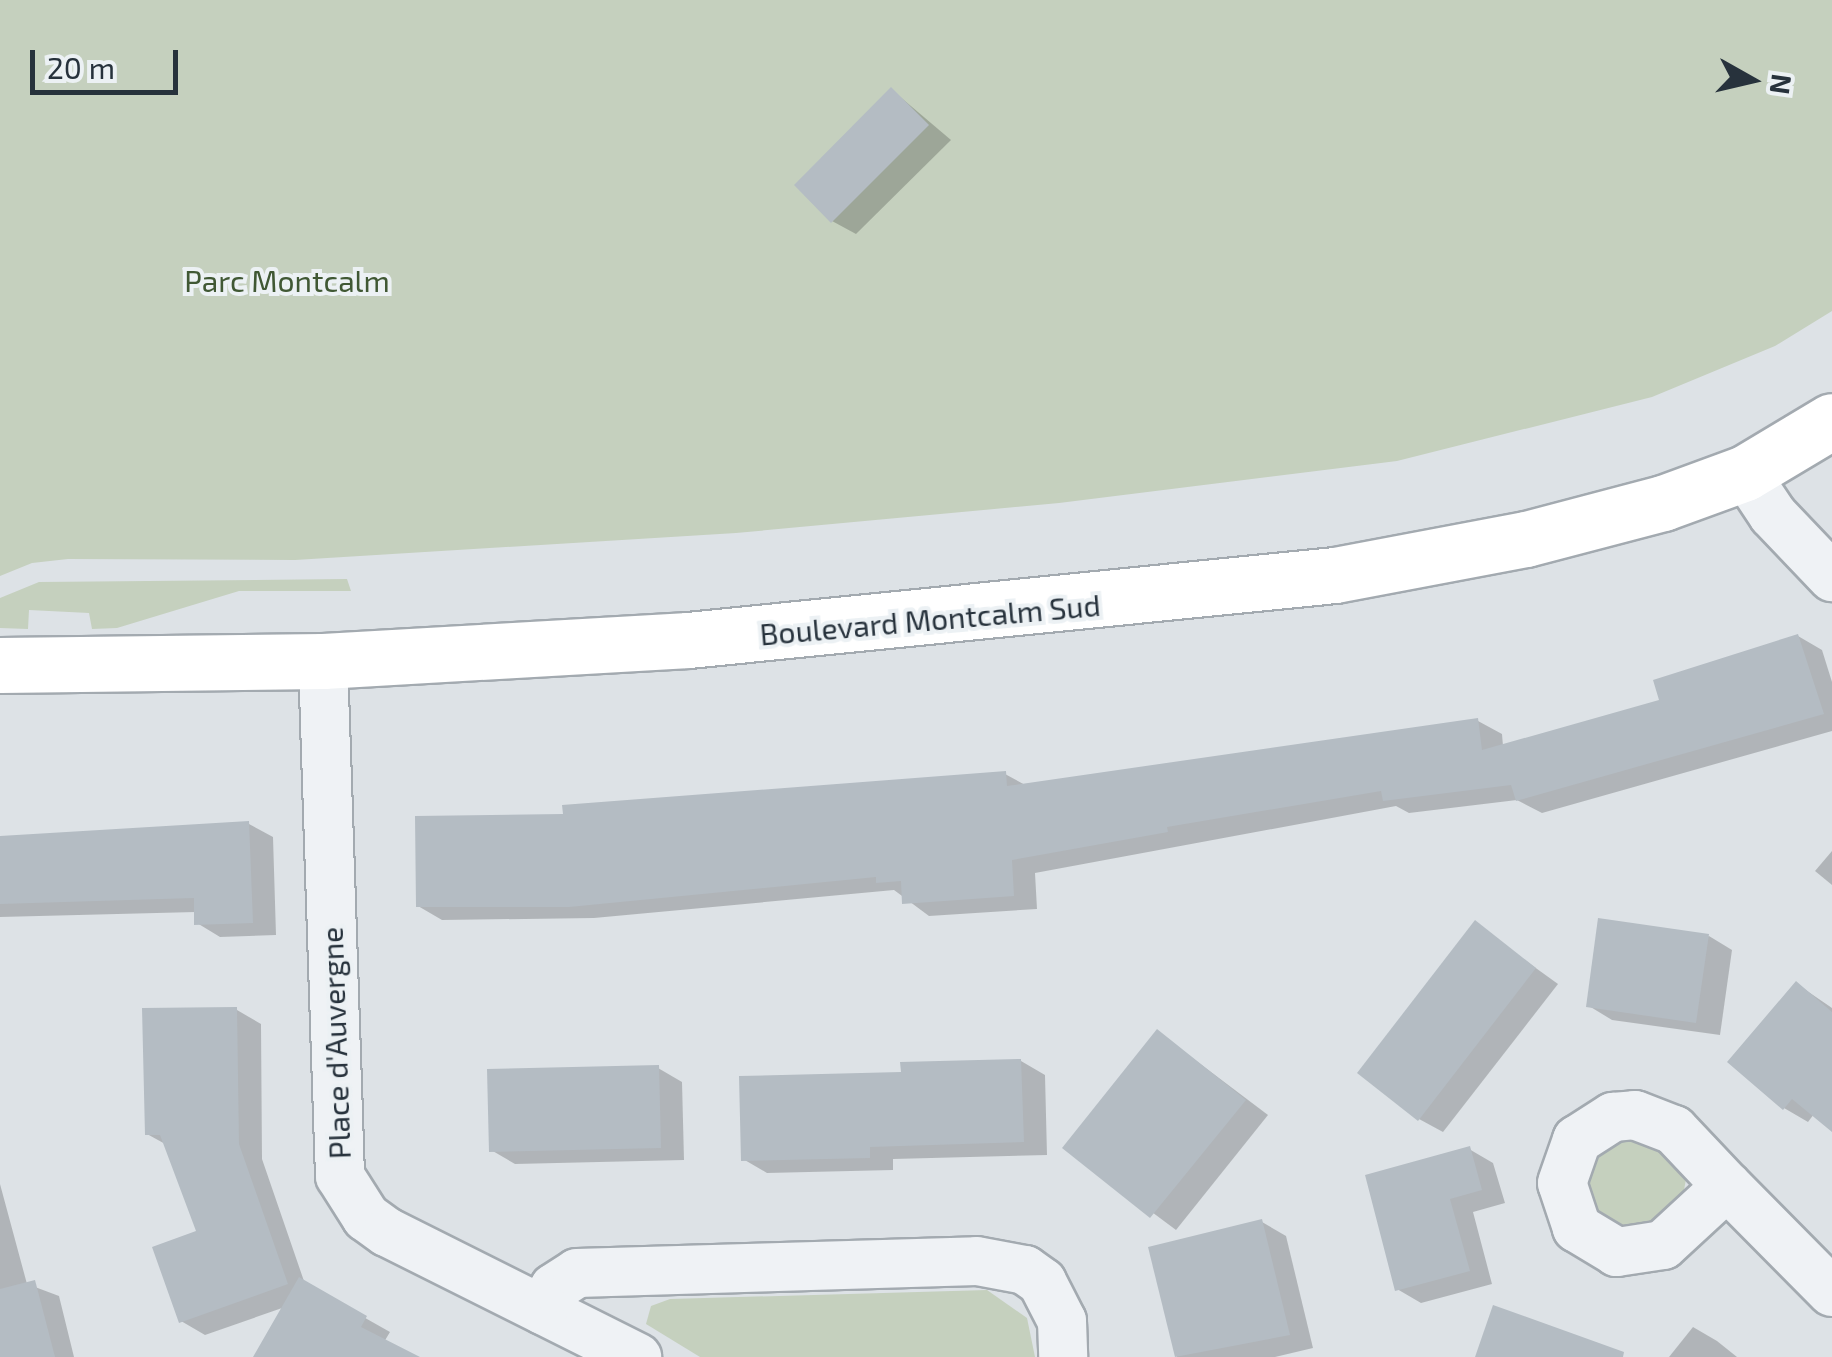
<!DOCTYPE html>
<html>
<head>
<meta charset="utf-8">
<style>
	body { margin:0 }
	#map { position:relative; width:1832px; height:1357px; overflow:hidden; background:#dde2e6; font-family:"Exo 2",sans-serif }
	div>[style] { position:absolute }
	.green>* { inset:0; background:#c5d0be }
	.shadow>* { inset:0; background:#0003 }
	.building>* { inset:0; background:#b4bcc3 }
	.roads { filter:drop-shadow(2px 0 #a3aab0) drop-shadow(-2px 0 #a3aab0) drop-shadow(0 2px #a3aab0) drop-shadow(0 -2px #a3aab0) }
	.street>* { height:48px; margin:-24px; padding:0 24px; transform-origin:24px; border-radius:24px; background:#eff2f5 }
	.secondary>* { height:55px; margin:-27.5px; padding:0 27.5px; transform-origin:27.5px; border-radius:27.5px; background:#fff }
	span { translate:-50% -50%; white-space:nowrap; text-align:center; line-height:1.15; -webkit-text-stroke:8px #ecf1f4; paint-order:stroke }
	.park-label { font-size:30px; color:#405834 }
	.street-label { font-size:30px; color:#27323c }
	.north { position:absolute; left:1702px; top:30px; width:100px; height:100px; -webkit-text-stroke:8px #ecf1f4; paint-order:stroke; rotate:98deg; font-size:28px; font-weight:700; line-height:40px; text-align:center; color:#27323c }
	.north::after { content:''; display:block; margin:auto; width:35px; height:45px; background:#27323c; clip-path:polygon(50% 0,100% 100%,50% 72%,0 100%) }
	.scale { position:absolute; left:30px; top:50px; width:148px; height:45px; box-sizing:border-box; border:5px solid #27323c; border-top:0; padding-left:12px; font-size:30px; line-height:35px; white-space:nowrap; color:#27323c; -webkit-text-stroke:8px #ecf1f4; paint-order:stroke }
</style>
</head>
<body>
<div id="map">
	<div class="green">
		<i style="clip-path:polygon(0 0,1832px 0,1832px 311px,1775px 346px,1652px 397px,1397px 461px,1059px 503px,736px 533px,295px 560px,68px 559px,32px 563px,0 576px)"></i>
		<i style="clip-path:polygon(347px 579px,351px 591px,239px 591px,117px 628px,92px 629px,89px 613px,29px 610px,28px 629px,0 628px,0 598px,39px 582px)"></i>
		<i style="clip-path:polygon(1614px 1137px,1652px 1141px,1686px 1179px,1683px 1196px,1648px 1226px,1622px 1230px,1593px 1215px,1583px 1198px,1587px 1160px)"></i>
		<i style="clip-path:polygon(987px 1290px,1027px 1318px,1035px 1357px,700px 1357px,646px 1324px,651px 1306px,670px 1299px)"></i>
	</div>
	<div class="shadow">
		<i style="clip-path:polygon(892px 90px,951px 140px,856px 234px,832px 221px)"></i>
		<i style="clip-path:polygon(1798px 636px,1822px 650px,1832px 682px,1832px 731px,1542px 813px,1517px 800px,1409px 813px,1396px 806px,1035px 873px,1037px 909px,929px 916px,894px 890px,594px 918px,442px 920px,418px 906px,566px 817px,1005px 774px,1027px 786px,1478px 721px,1502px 734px,1503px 746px,1662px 701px)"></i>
		<i style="clip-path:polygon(249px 824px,273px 837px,276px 935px,220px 937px,197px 923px,196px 912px,0 917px,0 838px)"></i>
		<i style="clip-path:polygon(1832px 851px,1832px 885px,1815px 871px)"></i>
		<i style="clip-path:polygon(1475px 924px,1558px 984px,1443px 1132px,1419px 1119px)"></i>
		<i style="clip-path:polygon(1709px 936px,1732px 950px,1720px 1035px,1612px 1020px,1589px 1006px)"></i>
		<i style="clip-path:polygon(1797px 984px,1832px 1008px,1832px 1129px,1814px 1114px,1808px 1122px,1784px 1108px)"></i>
		<i style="clip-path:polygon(237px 1010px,261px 1024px,262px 1159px,305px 1284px,390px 1332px,384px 1342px,414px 1357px,256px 1357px,285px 1307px,205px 1335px,181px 1321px,199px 1233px,167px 1145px,147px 1134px)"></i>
		<i style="clip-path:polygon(1158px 1032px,1268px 1115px,1176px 1230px,1066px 1148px)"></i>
		<i style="clip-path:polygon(1021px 1061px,1045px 1075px,1047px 1155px,893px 1159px,893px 1170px,767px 1173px,743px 1159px,903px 1075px)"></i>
		<i style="clip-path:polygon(658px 1068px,682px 1082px,684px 1160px,515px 1164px,491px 1150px)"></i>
		<i style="clip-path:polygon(1469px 1149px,1493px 1163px,1505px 1203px,1473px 1212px,1492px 1284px,1421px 1303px,1397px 1289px)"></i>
		<i style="clip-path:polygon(0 1184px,27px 1284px,59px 1296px,74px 1357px,0 1357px)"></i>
		<i style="clip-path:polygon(1262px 1222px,1286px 1236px,1313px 1348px,1275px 1357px,1177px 1357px,1151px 1249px)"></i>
		<i style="clip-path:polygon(1693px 1327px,1717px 1341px,1737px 1357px,1669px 1357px)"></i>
	</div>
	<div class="building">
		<i style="clip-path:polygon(891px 87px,929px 125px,831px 223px,794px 185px)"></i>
		<i style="clip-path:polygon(1798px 634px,1824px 714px,1516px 801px,1511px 785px,1383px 801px,1381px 791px,1167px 827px,1168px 832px,1012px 860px,1014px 896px,902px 904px,901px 881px,876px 883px,876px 877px,569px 907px,416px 907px,415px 816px,563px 814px,562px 805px,1006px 771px,1007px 786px,1478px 718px,1482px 750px,1659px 700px,1653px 680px)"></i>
		<i style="clip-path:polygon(249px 821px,253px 923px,194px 925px,194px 898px,0 904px,0 836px)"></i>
		<i style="clip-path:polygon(1598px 918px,1709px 934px,1696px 1023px,1586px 1007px)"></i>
		<i style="clip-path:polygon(1475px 920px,1536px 968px,1418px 1121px,1357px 1073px)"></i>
		<i style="clip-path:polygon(1796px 981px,1832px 1012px,1832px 1132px,1792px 1099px,1783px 1110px,1727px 1062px)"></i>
		<i style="clip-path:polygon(237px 1007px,239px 1144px,288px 1284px,179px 1323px,152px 1247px,196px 1231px,160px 1135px,145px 1135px,142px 1008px)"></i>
		<i style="clip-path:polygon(1157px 1029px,1246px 1100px,1150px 1218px,1062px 1148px)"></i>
		<i style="clip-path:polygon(1021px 1059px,1024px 1142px,870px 1147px,870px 1158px,741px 1161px,739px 1076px,901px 1072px,900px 1062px)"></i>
		<i style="clip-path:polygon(659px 1065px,661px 1148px,489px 1152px,487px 1069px)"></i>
		<i style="clip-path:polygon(1470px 1146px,1482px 1190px,1450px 1199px,1470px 1271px,1395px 1291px,1365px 1175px)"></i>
		<i style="clip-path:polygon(1262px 1219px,1290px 1335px,1175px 1357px,1148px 1247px)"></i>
		<i style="clip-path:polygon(299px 1277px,367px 1316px,361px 1327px,420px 1357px,253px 1357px)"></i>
		<i style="clip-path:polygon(35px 1280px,55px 1357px,0 1357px,0 1289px)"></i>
		<i style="clip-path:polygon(1493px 1305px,1624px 1352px,1623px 1357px,1475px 1357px)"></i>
	</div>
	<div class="roads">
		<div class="street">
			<i style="left:1745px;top:473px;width:50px;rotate:56.3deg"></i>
			<i style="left:1773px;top:515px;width:86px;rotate:46.4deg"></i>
			<i style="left:323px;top:661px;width:515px;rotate:88.11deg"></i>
			<i style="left:340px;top:1176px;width:49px;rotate:57.6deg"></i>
			<i style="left:366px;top:1217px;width:26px;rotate:36deg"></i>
			<i style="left:387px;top:1232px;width:280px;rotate:26.6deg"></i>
			<i style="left:1635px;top:1115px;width:42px;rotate:21deg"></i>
			<i style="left:1674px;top:1130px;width:77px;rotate:46.6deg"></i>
			<i style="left:1727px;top:1186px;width:87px;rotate:137.3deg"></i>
			<i style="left:1663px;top:1245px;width:47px;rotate:171.3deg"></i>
			<i style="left:1617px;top:1252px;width:47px;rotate:-149deg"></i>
			<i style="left:1577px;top:1228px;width:47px;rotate:-108.4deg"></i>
			<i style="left:1562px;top:1183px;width:46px;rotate:-70.8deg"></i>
			<i style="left:1577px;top:1140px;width:43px;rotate:-32.6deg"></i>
			<i style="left:1613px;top:1117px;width:22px;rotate:-5deg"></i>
			<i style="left:1727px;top:1186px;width:149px;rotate:45.3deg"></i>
			<i style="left:543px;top:1310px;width:25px;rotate:-63deg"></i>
			<i style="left:554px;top:1288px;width:27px;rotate:-33deg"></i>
			<i style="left:577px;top:1273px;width:400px;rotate:-1.7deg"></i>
			<i style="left:977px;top:1261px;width:49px;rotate:10.6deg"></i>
			<i style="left:1025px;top:1270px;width:21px;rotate:35deg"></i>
			<i style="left:1042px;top:1282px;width:44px;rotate:62.9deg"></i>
			<i style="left:1062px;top:1321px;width:36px;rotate:88deg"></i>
		</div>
		<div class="secondary">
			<i style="left:0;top:665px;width:323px;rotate:-0.7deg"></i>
			<i style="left:323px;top:661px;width:366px;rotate:-3.3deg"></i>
			<i style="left:688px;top:640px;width:650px;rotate:-5.74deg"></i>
			<i style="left:1335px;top:575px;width:194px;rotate:-10.7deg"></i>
			<i style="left:1526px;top:539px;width:142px;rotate:-14.7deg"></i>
			<i style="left:1663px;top:503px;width:87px;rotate:-20.1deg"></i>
			<i style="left:1745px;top:473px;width:101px;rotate:-30.9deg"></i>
		</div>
	</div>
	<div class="park-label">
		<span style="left:287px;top:280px">Parc Montcalm</span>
	</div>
	<div class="street-label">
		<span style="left:930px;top:619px;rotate:-5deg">Boulevard Montcalm Sud</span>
		<span style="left:335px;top:1043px;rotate:-92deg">Place d'Auvergne</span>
	</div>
	<div class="north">N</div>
	<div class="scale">20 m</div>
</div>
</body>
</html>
